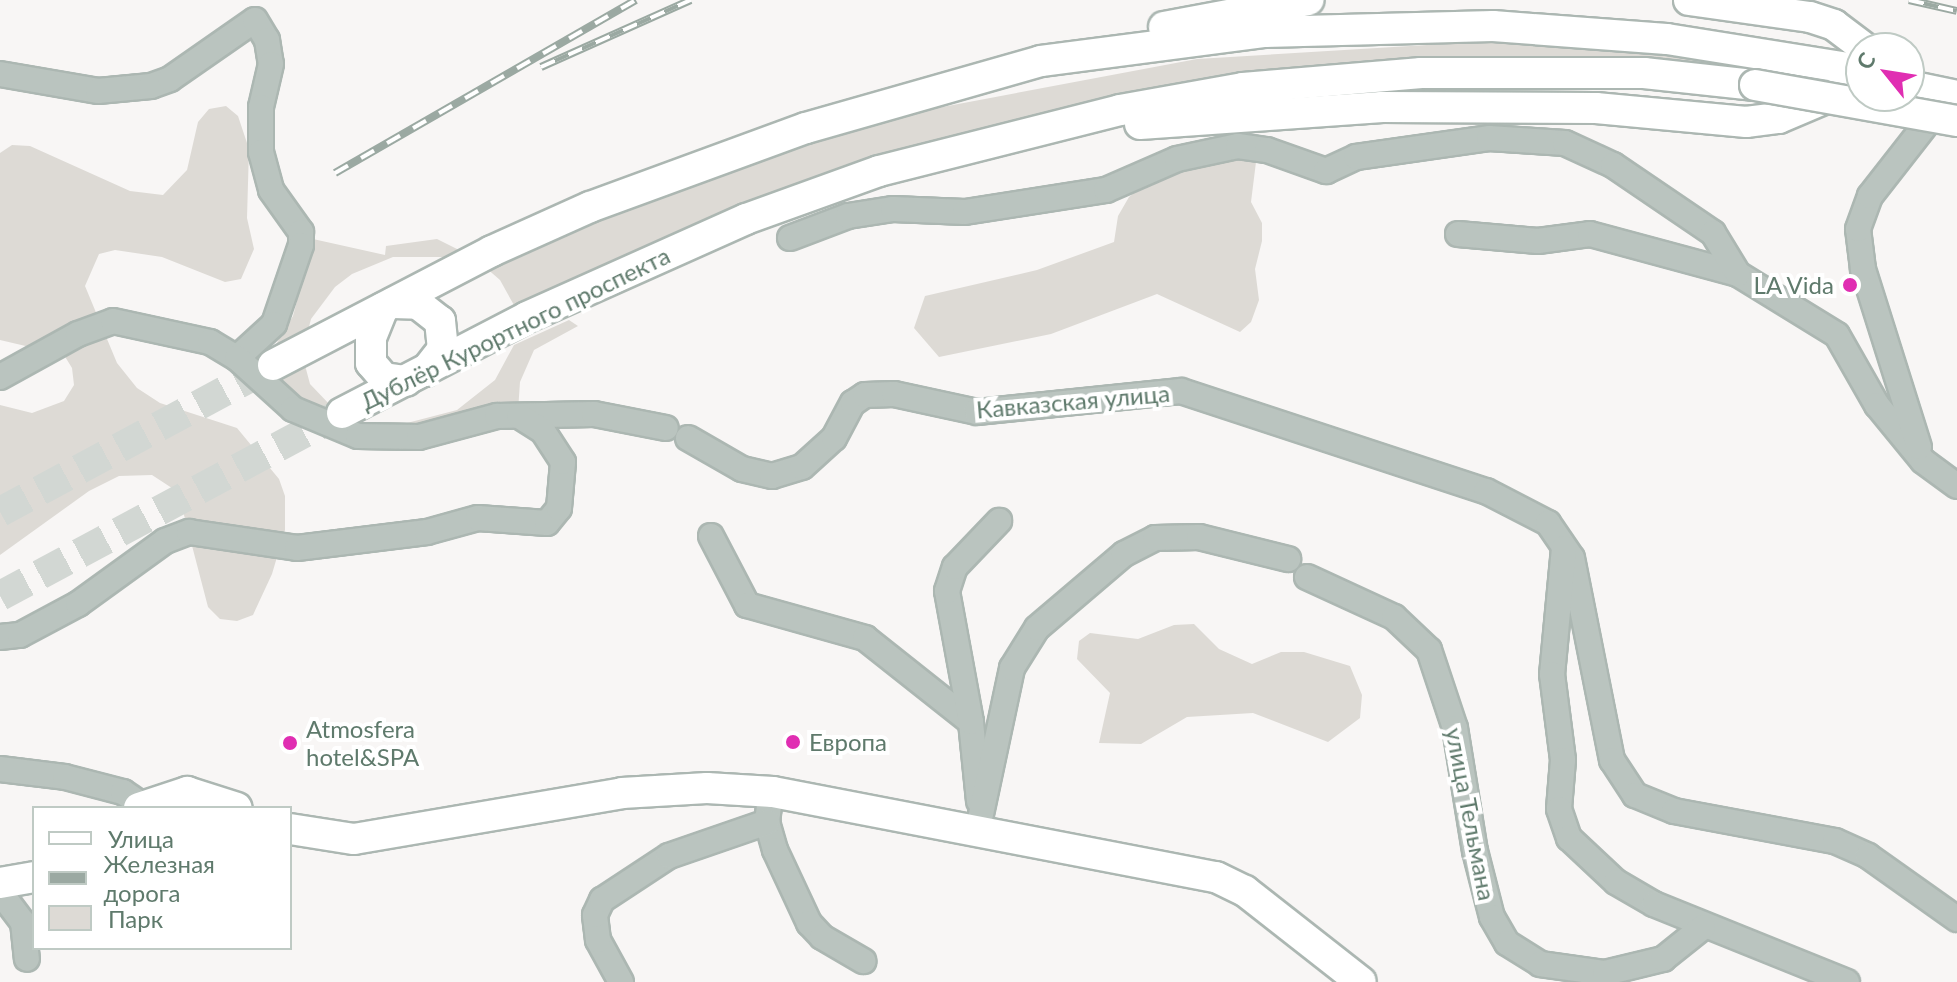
<!DOCTYPE html>
<html>
<head>
<meta charset="utf-8">
<style>
	body { margin:0 }
	#map { position:relative; width:1957px; height:982px; overflow:hidden; background:#f8f6f5; font-family:Lato,sans-serif }
	div>[style] { position:absolute }
	.green>* { inset:0; background:#dddad5 }
	.major-tunnel>* { height:30px; margin-top:-15px; transform-origin:0; background:repeating-linear-gradient(90deg,#d2d7d3 0 30px,transparent 0 45px) }
	.roads { filter:drop-shadow(2px 0 #acb7b2) drop-shadow(-2px 0 #acb7b2) drop-shadow(0 2px #acb7b2) drop-shadow(0 -2px #acb7b2) }
	.minor>* { height:24px; margin:-12px; padding:0 12px; transform-origin:12px; border-radius:12px; background:#bac4bf }
	.major>* { height:30px; margin:-15px; padding:0 15px; transform-origin:15px; border-radius:15px; background:#fff }
	.rail>* { height:8px; margin-top:-4px; transform-origin:0; background:repeating-linear-gradient(90deg,#fff 0 15px,#9ba9a2 0 30px); box-sizing:border-box; border-block:2px solid #9ba9a2 }
	.bridges { filter:drop-shadow(2px 0 #acb7b2) drop-shadow(-2px 0 #acb7b2) drop-shadow(0 2px #acb7b2) drop-shadow(0 -2px #acb7b2) }
	.major-bridge>* { height:30px; margin:-15px; padding:0 15px; transform-origin:15px; border-radius:15px; background:#fff }
	.dots>* { width:22px; height:22px; translate:-50% -50%; box-sizing:border-box; border:4px solid #fff; border-radius:50% }
	span { translate:-50% -50%; white-space:nowrap; text-align:center; line-height:1.15; -webkit-text-stroke:8px #fff; paint-order:stroke }
	.poi-label { font-size:24px; color:#5f7a6c }
	.right { translate:-100% -50%; text-align:right }
	.left { translate:0 -50%; text-align:left }
	.street-label { font-size:24px; color:#5f7a6c }
	.legend { position:absolute; left:32px; top:806px; width:260px; height:144px; box-sizing:border-box; background:#fff; border:2px solid #bfcac4; margin:0; padding:10px 14px; list-style:none; font-size:24px; color:#5f7a6c }
	.legend li { display:flex; align-items:center; gap:16px; height:40px }
	.legend b { width:40px; border:2px solid #bfcac4 }
	.north { position:absolute; left:1845px; top:32px; width:80px; height:80px; box-sizing:border-box; background:#fff; border:2px solid #bfcac4; border-radius:50%; rotate:300deg; font-size:22px; font-weight:700; line-height:32px; text-align:center; color:#5f7a6c }
	.north::after { content:''; display:block; margin:auto; width:28px; height:36px; background:#e02eb2; clip-path:polygon(50% 0,100% 100%,50% 72%,0 100%) }
</style>
</head>
<body>
<div id="map">
	<div class="green">
		<i style="clip-path:polygon(1476px 42px,1629px 49px,1769px 68px,1766px 75px,1688px 65px,1050px 113px,515px 307px,500px 280px,485px 267px,624px 204px,636px 208px,816px 141px,937px 108px,1197px 59px)"></i>
		<i style="clip-path:polygon(226px 106px,238px 116px,249px 149px,247px 218px,254px 249px,241px 279px,225px 282px,162px 257px,115px 250px,99px 254px,85px 286px,117px 363px,137px 388px,160px 403px,237px 428px,279px 479px,285px 496px,285px 530px,272px 574px,253px 615px,237px 621px,220px 619px,208px 607px,178px 492px,152px 475px,119px 476px,89px 491px,0 555px,0 405px,32px 413px,64px 401px,74px 385px,72px 368px,64px 355px,0 340px,0 153px,12px 145px,30px 146px,130px 191px,163px 195px,187px 170px,198px 122px,209px 109px)"></i>
		<i style="clip-path:polygon(1246px 154px,1256px 162px,1251px 202px,1262px 223px,1262px 241px,1255px 269px,1259px 300px,1251px 322px,1240px 332px,1157px 294px,1051px 334px,939px 357px,914px 328px,925px 296px,1037px 270px,1114px 242px,1118px 216px,1129px 197px,1145px 184px,1178px 165px)"></i>
		<i style="clip-path:polygon(313px 239px,385px 255px,386px 246px,437px 239px,459px 250px,448px 257px,393px 257px,352px 274px,335px 287px,311px 319px,302px 354px,310px 384px,332px 407px,363px 422px,407px 423px,457px 410px,495px 380px,514px 345px,569px 320px,578px 326px,534px 350px,520px 382px,518px 411px,406px 428px,364px 426px,298px 398px,255px 361px,275px 346px,293px 316px)"></i>
		<i style="clip-path:polygon(1194px 624px,1219px 649px,1252px 664px,1281px 652px,1304px 652px,1350px 666px,1362px 695px,1360px 718px,1328px 742px,1253px 713px,1187px 717px,1141px 744px,1099px 743px,1110px 693px,1077px 659px,1079px 641px,1090px 633px,1138px 639px,1174px 625px)"></i>
	</div>
	<div class="major-tunnel">
		<i style="left:0;top:512px;width:310px;rotate:-28.3deg"></i>
		<i style="left:0;top:596px;width:388px;rotate:-28.2deg"></i>
	</div>
	<div class="roads">
		<div class="minor">
			<i style="left:0;top:74px;width:99px;rotate:9.8deg"></i>
			<i style="left:98px;top:91px;width:53px;rotate:-5.4deg"></i>
			<i style="left:151px;top:86px;width:20px;rotate:-20deg"></i>
			<i style="left:170px;top:79px;width:103px;rotate:-34.8deg"></i>
			<i style="left:255px;top:20px;width:23px;rotate:59deg"></i>
			<i style="left:267px;top:40px;width:24px;rotate:81deg"></i>
			<i style="left:271px;top:64px;width:44px;rotate:103.1deg"></i>
			<i style="left:261px;top:107px;width:45px;rotate:90deg"></i>
			<i style="left:261px;top:152px;width:39px;rotate:75deg"></i>
			<i style="left:271px;top:190px;width:52px;rotate:54.5deg"></i>
			<i style="left:301px;top:232px;width:13px;rotate:90deg"></i>
			<i style="left:301px;top:245px;width:83px;rotate:108.9deg"></i>
			<i style="left:274px;top:324px;width:50px;rotate:137.4deg"></i>
			<i style="left:1458px;top:234px;width:80px;rotate:5deg"></i>
			<i style="left:1538px;top:241px;width:52px;rotate:-7.7deg"></i>
			<i style="left:1590px;top:234px;width:153px;rotate:15.1deg"></i>
			<i style="left:1738px;top:274px;width:116px;rotate:31.6deg"></i>
			<i style="left:1837px;top:335px;width:81px;rotate:60.3deg"></i>
			<i style="left:1877px;top:405px;width:72px;rotate:50.6deg"></i>
			<i style="left:1923px;top:461px;width:42px;rotate:36.3deg"></i>
			<i style="left:790px;top:238px;width:62px;rotate:-20.8deg"></i>
			<i style="left:848px;top:216px;width:46px;rotate:-8.8deg"></i>
			<i style="left:893px;top:209px;width:72px;rotate:2.4deg"></i>
			<i style="left:965px;top:212px;width:143px;rotate:-8.9deg"></i>
			<i style="left:1106px;top:190px;width:77px;rotate:-23.6deg"></i>
			<i style="left:1177px;top:159px;width:62px;rotate:-12deg"></i>
			<i style="left:1238px;top:146px;width:29px;rotate:8deg"></i>
			<i style="left:1267px;top:150px;width:63px;rotate:19.6deg"></i>
			<i style="left:1326px;top:171px;width:33px;rotate:-25deg"></i>
			<i style="left:1356px;top:157px;width:134px;rotate:-8.1deg"></i>
			<i style="left:1489px;top:138px;width:76px;rotate:3.8deg"></i>
			<i style="left:1565px;top:143px;width:53px;rotate:24.6deg"></i>
			<i style="left:1613px;top:165px;width:121px;rotate:34.2deg"></i>
			<i style="left:1713px;top:233px;width:48px;rotate:58.6deg"></i>
			<i style="left:0;top:377px;width:89px;rotate:-28.9deg"></i>
			<i style="left:78px;top:334px;width:37px;rotate:-20deg"></i>
			<i style="left:113px;top:321px;width:99px;rotate:12.2deg"></i>
			<i style="left:210px;top:342px;width:31px;rotate:31deg"></i>
			<i style="left:237px;top:358px;width:76px;rotate:42.3deg"></i>
			<i style="left:293px;top:409px;width:70px;rotate:22.6deg"></i>
			<i style="left:358px;top:436px;width:61px;rotate:0.9deg"></i>
			<i style="left:419px;top:437px;width:81px;rotate:-15.1deg"></i>
			<i style="left:497px;top:416px;width:97px;rotate:-1.2deg"></i>
			<i style="left:594px;top:414px;width:73px;rotate:11deg"></i>
			<i style="left:688px;top:438px;width:62px;rotate:29.9deg"></i>
			<i style="left:742px;top:469px;width:31px;rotate:13deg"></i>
			<i style="left:772px;top:476px;width:31px;rotate:-17deg"></i>
			<i style="left:802px;top:467px;width:43px;rotate:-42.2deg"></i>
			<i style="left:834px;top:438px;width:40px;rotate:-62deg"></i>
			<i style="left:853px;top:403px;width:14px;rotate:-34deg"></i>
			<i style="left:865px;top:395px;width:29px;rotate:-2deg"></i>
			<i style="left:894px;top:394px;width:85px;rotate:12.2deg"></i>
			<i style="left:977px;top:412px;width:205px;rotate:-5.9deg"></i>
			<i style="left:1181px;top:391px;width:321px;rotate:18.2deg"></i>
			<i style="left:1486px;top:491px;width:70px;rotate:27.3deg"></i>
			<i style="left:1548px;top:523px;width:42px;rotate:55.6deg"></i>
			<i style="left:1572px;top:558px;width:206px;rotate:78.8deg"></i>
			<i style="left:1612px;top:760px;width:42px;rotate:56.7deg"></i>
			<i style="left:1635px;top:795px;width:42px;rotate:22.3deg"></i>
			<i style="left:1674px;top:811px;width:164px;rotate:10.6deg"></i>
			<i style="left:1835px;top:841px;width:36px;rotate:24deg"></i>
			<i style="left:1868px;top:856px;width:109px;rotate:35.3deg"></i>
			<i style="left:1919px;top:447px;width:187px;rotate:-107.5deg"></i>
			<i style="left:1863px;top:269px;width:40px;rotate:-97.1deg"></i>
			<i style="left:1858px;top:229px;width:35px;rotate:-70deg"></i>
			<i style="left:1870px;top:196px;width:117px;rotate:-52deg"></i>
			<i style="left:711px;top:536px;width:78px;rotate:62.4deg"></i>
			<i style="left:747px;top:605px;width:123px;rotate:15.6deg"></i>
			<i style="left:865px;top:638px;width:135px;rotate:38.4deg"></i>
			<i style="left:1564px;top:548px;width:127px;rotate:95.4deg"></i>
			<i style="left:1552px;top:674px;width:87px;rotate:82.7deg"></i>
			<i style="left:1563px;top:760px;width:49px;rotate:94.7deg"></i>
			<i style="left:1559px;top:809px;width:31px;rotate:71deg"></i>
			<i style="left:1569px;top:838px;width:64px;rotate:43.1deg"></i>
			<i style="left:1616px;top:882px;width:44px;rotate:30.1deg"></i>
			<i style="left:1654px;top:904px;width:208px;rotate:22deg"></i>
			<i style="left:1307px;top:577px;width:96px;rotate:24.7deg"></i>
			<i style="left:1394px;top:617px;width:48px;rotate:43.3deg"></i>
			<i style="left:1429px;top:650px;width:82px;rotate:71.6deg"></i>
			<i style="left:1455px;top:728px;width:125px;rotate:80.8deg"></i>
			<i style="left:1475px;top:851px;width:68px;rotate:75.6deg"></i>
			<i style="left:1492px;top:917px;width:30px;rotate:60deg"></i>
			<i style="left:1507px;top:943px;width:39px;rotate:32deg"></i>
			<i style="left:1540px;top:964px;width:66px;rotate:7.9deg"></i>
			<i style="left:1605px;top:973px;width:60px;rotate:-13.6deg"></i>
			<i style="left:1663px;top:959px;width:51px;rotate:-38.7deg"></i>
			<i style="left:0;top:637px;width:20px;rotate:-6deg"></i>
			<i style="left:20px;top:635px;width:66px;rotate:-28.1deg"></i>
			<i style="left:78px;top:604px;width:107px;rotate:-35.9deg"></i>
			<i style="left:165px;top:541px;width:26px;rotate:-21deg"></i>
			<i style="left:189px;top:532px;width:109px;rotate:8.4deg"></i>
			<i style="left:297px;top:548px;width:131px;rotate:-7deg"></i>
			<i style="left:427px;top:532px;width:53px;rotate:-15.4deg"></i>
			<i style="left:478px;top:518px;width:69px;rotate:4.1deg"></i>
			<i style="left:547px;top:523px;width:19px;rotate:-51deg"></i>
			<i style="left:559px;top:508px;width:46px;rotate:-85deg"></i>
			<i style="left:563px;top:462px;width:37px;rotate:-123deg"></i>
			<i style="left:543px;top:431px;width:28px;rotate:-148deg"></i>
			<i style="left:0;top:769px;width:65px;rotate:7deg"></i>
			<i style="left:65px;top:777px;width:60px;rotate:14.5deg"></i>
			<i style="left:123px;top:792px;width:23px;rotate:34deg"></i>
			<i style="left:979px;top:801px;width:79px;rotate:-95.8deg"></i>
			<i style="left:971px;top:722px;width:133px;rotate:-100.4deg"></i>
			<i style="left:947px;top:591px;width:25px;rotate:-72deg"></i>
			<i style="left:955px;top:567px;width:64px;rotate:-46.3deg"></i>
			<i style="left:769px;top:806px;width:16px;rotate:97deg"></i>
			<i style="left:767px;top:822px;width:29px;rotate:74deg"></i>
			<i style="left:775px;top:850px;width:81px;rotate:65deg"></i>
			<i style="left:809px;top:923px;width:19px;rotate:47deg"></i>
			<i style="left:822px;top:937px;width:48px;rotate:30.3deg"></i>
			<i style="left:977px;top:833px;width:169px;rotate:-78deg"></i>
			<i style="left:1012px;top:668px;width:47px;rotate:-58deg"></i>
			<i style="left:1037px;top:628px;width:114px;rotate:-40.4deg"></i>
			<i style="left:1124px;top:554px;width:35px;rotate:-27deg"></i>
			<i style="left:1155px;top:538px;width:44px;rotate:-1.3deg"></i>
			<i style="left:1199px;top:537px;width:92px;rotate:13.9deg"></i>
			<i style="left:0;top:892px;width:38px;rotate:53deg"></i>
			<i style="left:23px;top:922px;width:37px;rotate:84deg"></i>
			<i style="left:621px;top:982px;width:48px;rotate:-118.7deg"></i>
			<i style="left:598px;top:940px;width:25px;rotate:-97deg"></i>
			<i style="left:595px;top:915px;width:17px;rotate:-65deg"></i>
			<i style="left:602px;top:900px;width:80px;rotate:-33.3deg"></i>
			<i style="left:669px;top:856px;width:104px;rotate:-19.1deg"></i>
		</div>
		<div class="major">
			<i style="left:1689px;top:0;width:122px;rotate:8deg"></i>
			<i style="left:1810px;top:17px;width:25px;rotate:18deg"></i>
			<i style="left:1834px;top:25px;width:39px;rotate:37deg"></i>
			<i style="left:1164px;top:27px;width:147px;rotate:-10.6deg"></i>
			<i style="left:1909px;top:86px;width:49px;rotate:11.8deg"></i>
			<i style="left:1140px;top:124px;width:243px;rotate:-4deg"></i>
			<i style="left:1382px;top:107px;width:214px;rotate:0.3deg"></i>
			<i style="left:1596px;top:108px;width:151px;rotate:5.3deg"></i>
			<i style="left:1746px;top:122px;width:33px;rotate:-7deg"></i>
			<i style="left:1779px;top:118px;width:64px;rotate:-23deg"></i>
			<i style="left:393px;top:303px;width:25px;rotate:2deg"></i>
			<i style="left:418px;top:304px;width:28px;rotate:38deg"></i>
			<i style="left:440px;top:321px;width:28px;rotate:84deg"></i>
			<i style="left:443px;top:349px;width:28px;rotate:128deg"></i>
			<i style="left:383px;top:308px;width:32px;rotate:112deg"></i>
			<i style="left:371px;top:338px;width:25px;rotate:90deg"></i>
			<i style="left:371px;top:363px;width:20px;rotate:49deg"></i>
			<i style="left:384px;top:378px;width:22px;rotate:8deg"></i>
			<i style="left:273px;top:365px;width:247px;rotate:-27.5deg"></i>
			<i style="left:492px;top:251px;width:107px;rotate:-24.2deg"></i>
			<i style="left:590px;top:207px;width:230px;rotate:-20.1deg"></i>
			<i style="left:806px;top:128px;width:244px;rotate:-15.9deg"></i>
			<i style="left:1041px;top:61px;width:226px;rotate:-7.4deg"></i>
			<i style="left:1265px;top:32px;width:228px;rotate:-1.5deg"></i>
			<i style="left:1493px;top:26px;width:174px;rotate:4.3deg"></i>
			<i style="left:1667px;top:39px;width:196px;rotate:9.1deg"></i>
			<i style="left:342px;top:413px;width:208px;rotate:-27.4deg"></i>
			<i style="left:527px;top:317px;width:240px;rotate:-24.1deg"></i>
			<i style="left:746px;top:219px;width:141px;rotate:-19.8deg"></i>
			<i style="left:879px;top:171px;width:249px;rotate:-14.2deg"></i>
			<i style="left:1120px;top:110px;width:125px;rotate:-10.1deg"></i>
			<i style="left:1243px;top:88px;width:179px;rotate:-4.8deg"></i>
			<i style="left:1421px;top:73px;width:223px"></i>
			<i style="left:1644px;top:73px;width:112px;rotate:6.2deg"></i>
			<i style="left:139px;top:808px;width:51px;rotate:-18.4deg"></i>
			<i style="left:187px;top:792px;width:52px;rotate:17.7deg"></i>
			<i style="left:290px;top:829px;width:65px;rotate:8.9deg"></i>
			<i style="left:354px;top:839px;width:272px;rotate:-9.7deg"></i>
			<i style="left:622px;top:793px;width:85px;rotate:-3.4deg"></i>
			<i style="left:707px;top:788px;width:66px;rotate:3.5deg"></i>
			<i style="left:773px;top:792px;width:451px;rotate:10.9deg"></i>
			<i style="left:1216px;top:877px;width:32px;rotate:26deg"></i>
			<i style="left:1245px;top:891px;width:147px;rotate:38.1deg"></i>
			<i style="left:0;top:883px;width:35px;rotate:-10deg"></i>
		</div>
	</div>
	<div class="rail">
		<i style="left:1909px;top:0;width:49px;rotate:12.9deg"></i>
		<i style="left:541px;top:67px;width:164px;rotate:-24.1deg"></i>
		<i style="left:335px;top:173px;width:347px;rotate:-29.9deg"></i>
	</div>
	<div class="bridges">
		<div class="major-bridge">
			<i style="left:1755px;top:85px;width:205px;rotate:10.1deg"></i>
		</div>
	</div>
	<div class="dots">
		<i style="left:1850px;top:285px;background:#e02eb2"></i>
		<i style="left:793px;top:742px;background:#e02eb2"></i>
		<i style="left:290px;top:743px;background:#e02eb2"></i>
	</div>
	<div class="poi-label">
		<span class="right" style="left:1834px;top:285px">LA Vida</span>
		<span class="left" style="left:306px;top:743px">Atmosfera<br>hotel&amp;SPA</span>
		<span class="left" style="left:809px;top:742px">Европа</span>
	</div>
	<div class="street-label">
		<span style="left:515px;top:328px;rotate:-26deg">Дублёр Курортного проспекта</span>
		<span style="left:1073px;top:401px;rotate:-5deg">Кавказская улица</span>
		<span style="left:1471px;top:814px;rotate:79deg">улица Тельмана</span>
	</div>
	<ul class="legend">
	<li><b style="height:10px;background:#fff"></b>Улица</li>
	<li><b style="height:10px;background:#9ba9a2"></b>Железная дорога</li>
	<li><b style="height:22px;background:#dddad5"></b>Парк</li>
	</ul>
	<div class="north">С</div>
</div>
</body>
</html>
